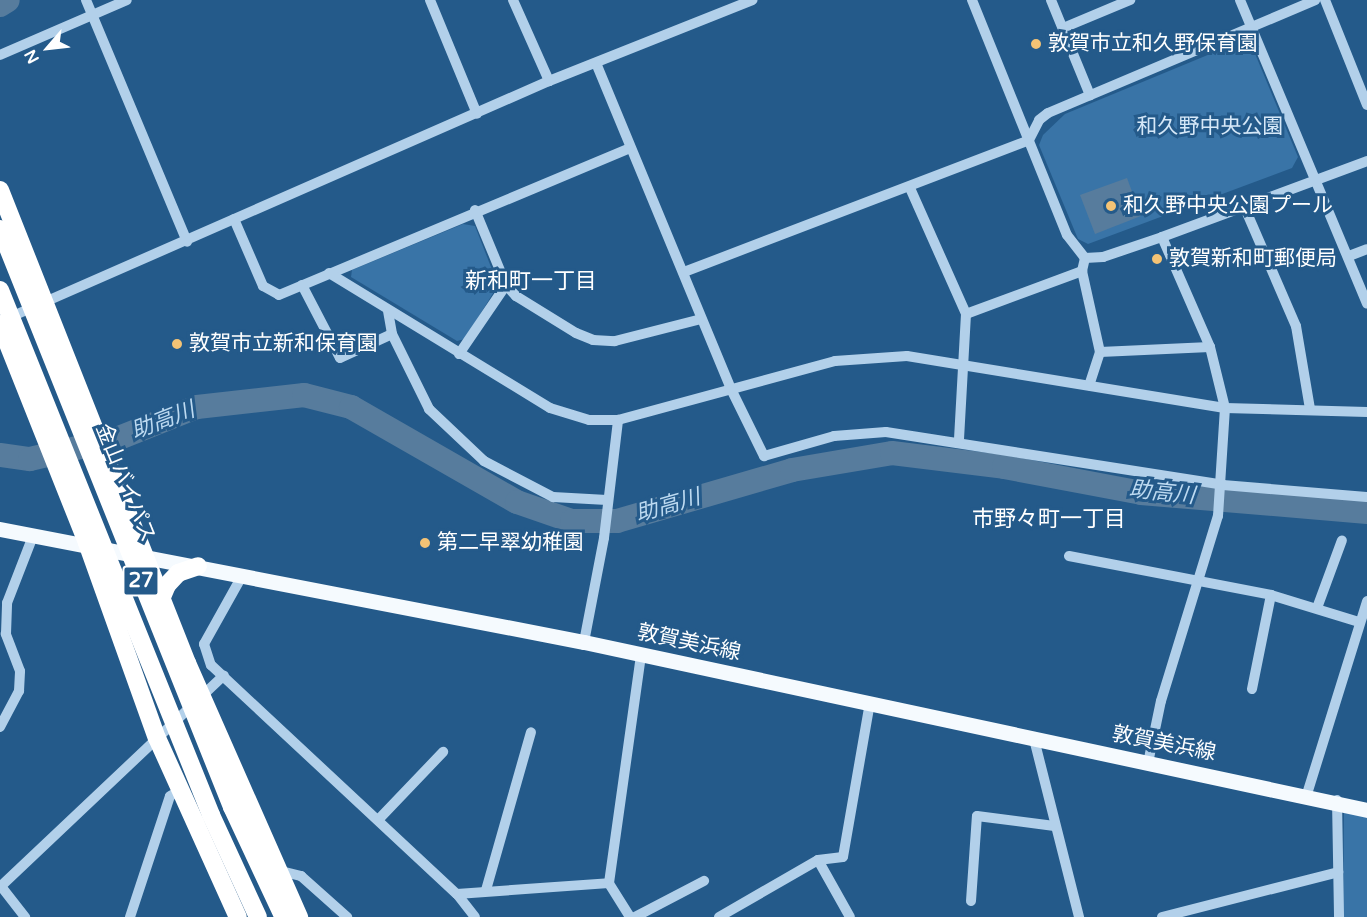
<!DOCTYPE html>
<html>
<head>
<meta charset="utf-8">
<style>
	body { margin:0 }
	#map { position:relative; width:1367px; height:917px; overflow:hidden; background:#245a8a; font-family:"Varela Round","Noto Sans JP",sans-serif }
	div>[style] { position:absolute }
	.green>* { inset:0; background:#3974a7 }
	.water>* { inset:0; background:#577c9d }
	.river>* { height:24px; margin:-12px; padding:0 12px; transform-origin:12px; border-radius:12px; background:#577c9d }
	.minor>* { height:10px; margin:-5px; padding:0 5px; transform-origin:5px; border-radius:5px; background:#b2d0ea }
	.major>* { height:15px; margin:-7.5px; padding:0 7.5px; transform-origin:7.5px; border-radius:7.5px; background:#f5fafe }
	.highway>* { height:18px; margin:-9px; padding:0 9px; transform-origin:9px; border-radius:9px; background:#fff }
	.highway-bridge>* { height:18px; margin:-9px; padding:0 9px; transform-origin:9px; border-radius:9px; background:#fff }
	.dots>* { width:16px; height:16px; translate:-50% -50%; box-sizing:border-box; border:3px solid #245a8a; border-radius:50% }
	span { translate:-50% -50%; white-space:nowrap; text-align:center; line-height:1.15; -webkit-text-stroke:6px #245a8a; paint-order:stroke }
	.shield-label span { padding:2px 4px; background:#245a8a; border:2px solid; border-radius:4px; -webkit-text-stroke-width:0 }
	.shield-label { font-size:20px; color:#fff; font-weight:700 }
	.poi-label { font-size:21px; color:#fff }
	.left { translate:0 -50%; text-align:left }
	.park-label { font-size:21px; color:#d6e8f8 }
	.street-label { font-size:21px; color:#fff }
	.neighbourhood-label { font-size:22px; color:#fff }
	.water-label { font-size:22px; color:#bddaf1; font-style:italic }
	.north { position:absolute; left:18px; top:18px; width:60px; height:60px; -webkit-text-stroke:4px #245a8a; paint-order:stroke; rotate:242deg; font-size:16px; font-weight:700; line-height:24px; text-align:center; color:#fff }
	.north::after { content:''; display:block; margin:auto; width:21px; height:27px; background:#fff; clip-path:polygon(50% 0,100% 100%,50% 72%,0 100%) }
</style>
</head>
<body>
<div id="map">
	<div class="green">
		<i style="clip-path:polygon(1244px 40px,1251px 44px,1298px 157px,1292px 168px,1088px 244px,1078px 239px,1039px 145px,1043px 135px,1065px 114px)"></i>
		<i style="clip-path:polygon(463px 224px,475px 226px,498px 285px,465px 339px,457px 341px,351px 277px,352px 270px)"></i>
		<i style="clip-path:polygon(1344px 812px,1367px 817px,1367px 917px,1343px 917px)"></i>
	</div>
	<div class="water">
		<i style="clip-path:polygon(1127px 178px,1141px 216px,1095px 234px,1080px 195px)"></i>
	</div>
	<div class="river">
		<i style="left:0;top:5px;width:9px;rotate:-32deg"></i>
		<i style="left:0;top:455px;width:30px;rotate:8deg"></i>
		<i style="left:30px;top:459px;width:91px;rotate:-13.3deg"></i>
		<i style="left:119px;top:438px;width:84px;rotate:-21.7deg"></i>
		<i style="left:197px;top:407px;width:108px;rotate:-6.4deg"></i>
		<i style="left:304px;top:395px;width:49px;rotate:14.3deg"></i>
		<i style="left:351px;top:407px;width:191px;rotate:29.8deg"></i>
		<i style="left:517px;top:502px;width:58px;rotate:19.1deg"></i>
		<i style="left:572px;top:521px;width:45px"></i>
		<i style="left:617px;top:521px;width:182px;rotate:-16.2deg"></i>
		<i style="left:792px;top:470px;width:101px;rotate:-9.6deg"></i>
		<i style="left:892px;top:453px;width:113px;rotate:7.1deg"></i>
		<i style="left:1004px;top:467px;width:139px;rotate:10.7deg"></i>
		<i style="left:1141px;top:493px;width:227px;rotate:4.8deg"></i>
	</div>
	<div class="minor">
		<i style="left:86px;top:0;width:262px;rotate:67.3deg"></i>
		<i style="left:430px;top:0;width:123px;rotate:67.6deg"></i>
		<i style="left:513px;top:0;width:89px;rotate:66deg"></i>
		<i style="left:972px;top:0;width:253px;rotate:68deg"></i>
		<i style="left:1067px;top:235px;width:29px;rotate:52deg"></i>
		<i style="left:1085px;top:258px;width:18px;rotate:-3deg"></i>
		<i style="left:1103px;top:257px;width:62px;rotate:-18.7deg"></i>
		<i style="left:1162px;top:237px;width:219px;rotate:-20.3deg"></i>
		<i style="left:1051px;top:0;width:103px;rotate:67.7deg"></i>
		<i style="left:1240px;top:0;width:329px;rotate:67.3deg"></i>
		<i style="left:1325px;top:0;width:113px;rotate:68.2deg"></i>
		<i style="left:1063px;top:28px;width:73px;rotate:-22.7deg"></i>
		<i style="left:0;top:55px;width:138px;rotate:-23.4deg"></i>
		<i style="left:596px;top:63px;width:353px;rotate:67.5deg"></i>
		<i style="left:731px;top:389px;width:75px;rotate:63.8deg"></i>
		<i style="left:764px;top:456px;width:73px;rotate:-15.9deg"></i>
		<i style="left:834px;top:436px;width:52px;rotate:-4.4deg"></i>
		<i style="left:886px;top:432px;width:341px;rotate:8.9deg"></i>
		<i style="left:1223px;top:485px;width:144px;rotate:4.8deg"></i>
		<i style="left:910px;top:188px;width:138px;rotate:66deg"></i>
		<i style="left:966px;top:314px;width:127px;rotate:93.2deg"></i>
		<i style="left:1244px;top:206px;width:131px;rotate:66.6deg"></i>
		<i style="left:1296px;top:326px;width:84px;rotate:80.4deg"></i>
		<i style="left:475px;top:210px;width:81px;rotate:67.5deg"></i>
		<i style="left:234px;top:219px;width:73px;rotate:66.6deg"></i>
		<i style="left:263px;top:286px;width:18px;rotate:29deg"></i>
		<i style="left:279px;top:295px;width:381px;rotate:-22.7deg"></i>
		<i style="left:1349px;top:256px;width:19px;rotate:-21deg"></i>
		<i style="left:1085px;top:258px;width:13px;rotate:103deg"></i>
		<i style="left:1082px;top:271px;width:83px;rotate:77.5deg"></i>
		<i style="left:1100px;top:352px;width:35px;rotate:108deg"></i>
		<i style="left:684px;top:272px;width:369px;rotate:-20.9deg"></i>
		<i style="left:1029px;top:140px;width:22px;rotate:-63deg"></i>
		<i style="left:1039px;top:120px;width:11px;rotate:-38deg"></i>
		<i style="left:1048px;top:113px;width:290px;rotate:-22.9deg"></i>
		<i style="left:329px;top:273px;width:259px;rotate:31.4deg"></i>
		<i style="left:550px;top:408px;width:41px;rotate:17.1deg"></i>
		<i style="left:589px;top:420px;width:29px"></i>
		<i style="left:618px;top:420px;width:225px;rotate:-15.2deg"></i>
		<i style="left:835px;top:361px;width:72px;rotate:-4deg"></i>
		<i style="left:907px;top:356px;width:322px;rotate:9.3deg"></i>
		<i style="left:1225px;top:408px;width:142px;rotate:1.6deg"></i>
		<i style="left:302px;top:285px;width:82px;rotate:62.5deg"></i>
		<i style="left:340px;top:358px;width:57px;rotate:-24.8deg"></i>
		<i style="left:388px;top:311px;width:23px;rotate:80deg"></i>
		<i style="left:392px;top:334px;width:84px;rotate:63.7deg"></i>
		<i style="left:429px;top:409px;width:76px;rotate:43.4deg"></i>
		<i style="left:484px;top:461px;width:78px;rotate:27.6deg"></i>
		<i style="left:553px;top:497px;width:54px;rotate:3.2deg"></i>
		<i style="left:966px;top:314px;width:124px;rotate:-20.3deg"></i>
		<i style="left:6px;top:319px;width:593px;rotate:-23.67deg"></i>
		<i style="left:549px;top:81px;width:219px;rotate:-21.7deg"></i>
		<i style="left:1100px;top:352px;width:110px;rotate:-2.6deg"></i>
		<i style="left:459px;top:354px;width:83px;rotate:-55.7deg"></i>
		<i style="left:506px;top:285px;width:15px;rotate:48deg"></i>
		<i style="left:516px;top:296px;width:70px;rotate:31.7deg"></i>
		<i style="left:576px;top:333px;width:18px;rotate:22deg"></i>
		<i style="left:593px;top:340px;width:22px;rotate:3deg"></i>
		<i style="left:615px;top:341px;width:89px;rotate:-14.3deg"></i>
		<i style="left:1069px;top:556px;width:206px;rotate:10.9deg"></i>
		<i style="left:1271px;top:595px;width:92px;rotate:17.1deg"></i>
		<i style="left:242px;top:576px;width:78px;rotate:119.2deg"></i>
		<i style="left:204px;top:644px;width:22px;rotate:72deg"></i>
		<i style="left:211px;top:665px;width:336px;rotate:43deg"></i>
		<i style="left:457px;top:894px;width:29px;rotate:52deg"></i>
		<i style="left:1317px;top:608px;width:72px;rotate:-69.8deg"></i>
		<i style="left:584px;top:642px;width:106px;rotate:-79.1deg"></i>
		<i style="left:604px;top:538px;width:119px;rotate:-83.2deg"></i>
		<i style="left:1252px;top:689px;width:96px;rotate:-78.6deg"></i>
		<i style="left:0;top:727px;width:41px;rotate:-62.2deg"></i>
		<i style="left:19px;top:691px;width:20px;rotate:-87deg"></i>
		<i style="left:20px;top:671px;width:40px;rotate:-111deg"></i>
		<i style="left:6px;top:634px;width:31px;rotate:-88deg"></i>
		<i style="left:7px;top:603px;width:72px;rotate:-68.8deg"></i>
		<i style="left:1034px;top:739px;width:184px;rotate:75.8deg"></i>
		<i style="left:1148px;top:763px;width:63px;rotate:-78.2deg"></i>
		<i style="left:1161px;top:701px;width:194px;rotate:-72.9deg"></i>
		<i style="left:1218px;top:516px;width:108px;rotate:-86.3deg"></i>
		<i style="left:1225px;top:408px;width:63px;rotate:-103.8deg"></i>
		<i style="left:1210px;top:347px;width:120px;rotate:-113.6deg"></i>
		<i style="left:1307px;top:794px;width:202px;rotate:-72.7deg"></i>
		<i style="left:1337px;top:800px;width:117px;rotate:89deg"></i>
		<i style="left:379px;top:819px;width:93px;rotate:-46.3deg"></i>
		<i style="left:818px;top:860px;width:65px;rotate:60.7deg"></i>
		<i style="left:277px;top:870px;width:25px;rotate:14deg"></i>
		<i style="left:301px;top:876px;width:62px;rotate:41.7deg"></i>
		<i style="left:0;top:885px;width:41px;rotate:52deg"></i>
		<i style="left:0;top:887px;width:308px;rotate:-43.4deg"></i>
		<i style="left:486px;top:890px;width:164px;rotate:-74.1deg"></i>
		<i style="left:457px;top:894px;width:152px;rotate:-4.1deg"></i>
		<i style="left:971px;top:901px;width:85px;rotate:-86deg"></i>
		<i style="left:977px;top:816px;width:78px;rotate:7.4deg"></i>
		<i style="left:130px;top:917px;width:127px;rotate:-71.7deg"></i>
		<i style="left:170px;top:796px;width:13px;rotate:-29deg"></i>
		<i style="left:630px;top:917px;width:40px;rotate:-122deg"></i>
		<i style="left:609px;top:883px;width:231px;rotate:-82deg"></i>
		<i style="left:635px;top:917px;width:78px;rotate:-27.6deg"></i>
		<i style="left:719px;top:917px;width:114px;rotate:-29.9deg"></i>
		<i style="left:818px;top:860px;width:25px;rotate:-7deg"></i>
		<i style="left:843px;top:857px;width:156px;rotate:-80.1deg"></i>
		<i style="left:1162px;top:917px;width:182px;rotate:-14.3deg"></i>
	</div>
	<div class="major">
		<i style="left:0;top:529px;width:595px;rotate:10.95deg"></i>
		<i style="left:584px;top:642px;width:801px;rotate:12.11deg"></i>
	</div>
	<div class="highway">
		<i style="left:0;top:190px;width:509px;rotate:68.43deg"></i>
		<i style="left:187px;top:663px;width:278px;rotate:66.2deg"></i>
		<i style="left:0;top:229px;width:15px;rotate:67deg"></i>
		<i style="left:0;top:324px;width:236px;rotate:68.3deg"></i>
		<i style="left:87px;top:543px;width:207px;rotate:70.3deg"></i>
		<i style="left:157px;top:738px;width:196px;rotate:65.7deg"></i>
		<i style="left:162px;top:597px;width:13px;rotate:-67deg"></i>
		<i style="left:167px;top:585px;width:16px;rotate:-47deg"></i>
		<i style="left:178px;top:573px;width:21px;rotate:-19deg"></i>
	</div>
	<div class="highway-bridge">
		<i style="left:6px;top:243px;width:608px;rotate:68.16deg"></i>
		<i style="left:232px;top:807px;width:120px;rotate:64.9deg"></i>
		<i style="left:0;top:290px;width:566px;rotate:68.1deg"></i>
		<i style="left:211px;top:815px;width:112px;rotate:65.3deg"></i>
	</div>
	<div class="dots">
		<i style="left:1036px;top:44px;background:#f4c375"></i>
		<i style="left:1111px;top:206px;background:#f4c375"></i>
		<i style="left:1157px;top:259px;background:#f4c375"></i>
		<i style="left:177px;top:344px;background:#f4c375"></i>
		<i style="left:425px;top:543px;background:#f4c375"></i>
	</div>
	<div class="shield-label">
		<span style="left:141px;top:581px">27</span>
	</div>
	<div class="poi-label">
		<span class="left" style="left:1048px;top:44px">敦賀市立和久野保育園</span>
		<span class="left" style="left:1123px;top:206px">和久野中央公園プール</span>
		<span class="left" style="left:1169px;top:259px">敦賀新和町郵便局</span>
		<span class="left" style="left:189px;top:344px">敦賀市立新和保育園</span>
		<span class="left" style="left:437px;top:543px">第二早翠幼稚園</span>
	</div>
	<div class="park-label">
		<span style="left:1210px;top:127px">和久野中央公園</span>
	</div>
	<div class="street-label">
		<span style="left:125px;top:483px;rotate:68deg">金山バイパス</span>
		<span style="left:689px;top:643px;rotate:12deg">敦賀美浜線</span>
		<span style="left:1164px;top:744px;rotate:11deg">敦賀美浜線</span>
	</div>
	<div class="neighbourhood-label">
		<span style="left:531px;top:282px">新和町一丁目</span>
		<span style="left:1049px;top:520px">市野々町一丁目</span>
	</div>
	<div class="water-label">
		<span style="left:163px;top:421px;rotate:-21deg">助高川</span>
		<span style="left:1162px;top:493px;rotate:6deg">助高川</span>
		<span style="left:668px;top:506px;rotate:-16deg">助高川</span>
	</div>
	<div class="north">N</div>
</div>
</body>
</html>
